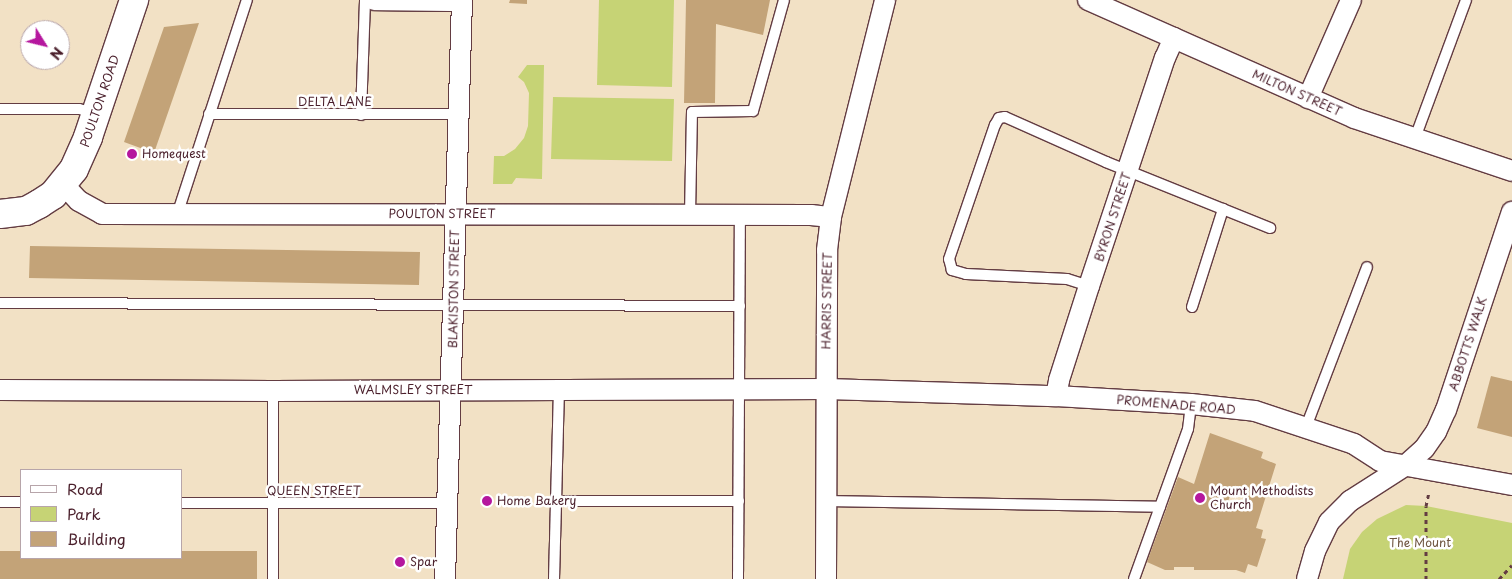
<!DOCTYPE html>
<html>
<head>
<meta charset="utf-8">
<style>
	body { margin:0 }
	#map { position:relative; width:1512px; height:579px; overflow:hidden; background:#f2e1c5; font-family:"Playpen Sans",sans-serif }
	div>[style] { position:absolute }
	.green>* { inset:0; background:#c6d375 }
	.building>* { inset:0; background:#c3a378 }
	.path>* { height:3px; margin-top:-1.5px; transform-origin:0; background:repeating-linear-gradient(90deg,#633c42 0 4px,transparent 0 8px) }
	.roads { filter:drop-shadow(1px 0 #633c42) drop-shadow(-1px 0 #633c42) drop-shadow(0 1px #633c42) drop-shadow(0 -1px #633c42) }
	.lane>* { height:10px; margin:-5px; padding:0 5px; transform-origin:5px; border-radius:5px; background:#fff }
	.street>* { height:20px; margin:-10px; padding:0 10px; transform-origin:10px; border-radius:10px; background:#fff }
	.primary>* { height:28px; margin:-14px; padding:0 14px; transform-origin:14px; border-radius:14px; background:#fff }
	.dots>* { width:14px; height:14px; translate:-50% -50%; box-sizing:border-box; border:2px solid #fff; border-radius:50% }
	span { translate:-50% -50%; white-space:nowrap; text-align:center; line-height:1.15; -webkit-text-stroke:5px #fff; paint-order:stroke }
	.street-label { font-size:12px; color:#4a1f2b }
	.poi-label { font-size:12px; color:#4a1f2b }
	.left { translate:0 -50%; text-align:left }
	.park-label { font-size:12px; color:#6f5541 }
	.legend { position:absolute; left:20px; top:469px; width:162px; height:90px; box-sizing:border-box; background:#fff; border:1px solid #b7a5aa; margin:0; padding:6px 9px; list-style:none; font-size:15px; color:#4a1f2b }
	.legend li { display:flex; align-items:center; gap:10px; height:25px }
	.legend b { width:25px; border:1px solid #b7a5aa }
	.north { position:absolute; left:20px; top:20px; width:50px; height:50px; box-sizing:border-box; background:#fff; border:1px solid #b7a5aa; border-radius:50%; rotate:126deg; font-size:14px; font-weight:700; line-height:20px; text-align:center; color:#4a1f2b }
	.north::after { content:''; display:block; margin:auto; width:18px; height:22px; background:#b5179e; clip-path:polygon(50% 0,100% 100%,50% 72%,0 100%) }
</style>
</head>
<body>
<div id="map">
	<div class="green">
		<i style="clip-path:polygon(599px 0,674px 0,672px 87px,597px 85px)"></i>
		<i style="clip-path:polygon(527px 65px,544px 65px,542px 179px,516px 178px,512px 184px,493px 184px,494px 156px,504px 156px,515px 149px,524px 138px,528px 126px,529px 93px,524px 82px,518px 77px)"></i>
		<i style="clip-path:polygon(553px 97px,674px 99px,672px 161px,551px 159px)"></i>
		<i style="clip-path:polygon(1406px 505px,1426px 506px,1512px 523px,1512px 579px,1343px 579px,1350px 549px,1362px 532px,1377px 519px)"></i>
	</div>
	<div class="building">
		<i style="clip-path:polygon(510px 0,527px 0,527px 4px,509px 3px)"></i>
		<i style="clip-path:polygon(686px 0,770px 0,763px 35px,716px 24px,715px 103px,684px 103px)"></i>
		<i style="clip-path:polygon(199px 23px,154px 153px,124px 142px,164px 27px)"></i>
		<i style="clip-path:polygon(30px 246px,420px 252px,419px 285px,29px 278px)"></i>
		<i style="clip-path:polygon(1491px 376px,1512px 381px,1512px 437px,1477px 428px)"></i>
		<i style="clip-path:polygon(evenodd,1210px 433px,1263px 452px,1261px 458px,1276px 464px,1256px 528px,1263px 530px,1261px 538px,1266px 539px,1257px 567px,1248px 564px,1245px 573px,1236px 570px,1194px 570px,1194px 567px,1174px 567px,1174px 570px,1165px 570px,1147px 562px,1178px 477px,1194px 484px,1210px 433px,1234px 486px,1250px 491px,1243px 510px,1227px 504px,1234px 486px)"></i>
		<i style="clip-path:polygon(0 551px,21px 551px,21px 558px,181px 558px,181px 551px,257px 551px,257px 579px,0 579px)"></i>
	</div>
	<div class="path">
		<i style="left:1426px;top:579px;width:73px;rotate:-90deg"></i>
		<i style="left:1426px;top:506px;width:14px;rotate:-78deg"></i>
		<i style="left:1499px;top:579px;width:19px;rotate:-47deg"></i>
	</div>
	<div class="roads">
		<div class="lane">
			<i style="left:0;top:109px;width:79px"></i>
			<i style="left:79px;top:109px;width:17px;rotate:13deg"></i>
			<i style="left:209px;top:114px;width:251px"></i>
			<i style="left:361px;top:115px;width:115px;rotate:-88deg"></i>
			<i style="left:1415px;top:138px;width:147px;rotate:-69.7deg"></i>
			<i style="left:177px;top:215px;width:226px;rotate:-72deg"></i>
			<i style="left:690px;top:215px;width:103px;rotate:-88.9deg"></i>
			<i style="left:692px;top:112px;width:61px;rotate:-0.9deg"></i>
			<i style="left:753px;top:111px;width:115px;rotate:-74.4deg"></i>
			<i style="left:1089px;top:286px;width:23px;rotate:-162deg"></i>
			<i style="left:1067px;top:279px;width:101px;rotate:-177.2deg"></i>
			<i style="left:966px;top:274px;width:15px;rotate:-164deg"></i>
			<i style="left:952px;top:270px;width:11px;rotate:-105deg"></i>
			<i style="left:949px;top:259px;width:142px;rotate:-71.1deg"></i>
			<i style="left:995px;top:125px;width:8px;rotate:-60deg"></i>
			<i style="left:999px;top:118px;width:6px;rotate:-9deg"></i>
			<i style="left:1005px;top:117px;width:111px;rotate:24deg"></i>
			<i style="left:1106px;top:162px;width:177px;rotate:21.9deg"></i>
			<i style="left:0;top:303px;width:740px;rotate:0.23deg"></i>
			<i style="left:1192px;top:307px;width:103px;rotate:-72.4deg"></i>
			<i style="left:273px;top:391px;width:188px;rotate:90deg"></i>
			<i style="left:1306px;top:427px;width:171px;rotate:-69.1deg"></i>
			<i style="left:557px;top:501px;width:182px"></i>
			<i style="left:825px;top:501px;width:335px;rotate:1deg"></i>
			<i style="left:0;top:502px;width:21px"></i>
			<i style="left:181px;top:503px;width:266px"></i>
			<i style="left:554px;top:579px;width:190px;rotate:-88.5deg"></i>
			<i style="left:738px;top:579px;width:364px;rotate:-89.7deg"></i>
			<i style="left:1134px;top:579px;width:159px;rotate:-70.2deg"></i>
			<i style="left:1188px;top:429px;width:25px;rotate:-83deg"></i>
		</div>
		<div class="street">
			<i style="left:374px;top:0;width:88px;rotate:0.7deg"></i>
			<i style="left:1088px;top:0;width:291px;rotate:23.9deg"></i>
			<i style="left:1354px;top:118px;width:167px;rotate:18.5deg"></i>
			<i style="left:1308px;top:98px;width:107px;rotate:-66.3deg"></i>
			<i style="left:63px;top:184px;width:23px;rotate:47deg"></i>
			<i style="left:79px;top:201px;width:26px;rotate:29deg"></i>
			<i style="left:102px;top:214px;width:709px;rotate:0.08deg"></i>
			<i style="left:811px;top:215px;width:20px;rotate:6deg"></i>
			<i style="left:0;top:390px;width:273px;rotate:0.2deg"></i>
			<i style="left:273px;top:391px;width:554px;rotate:-0.21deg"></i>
			<i style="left:827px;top:389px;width:229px;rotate:1.8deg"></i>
			<i style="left:1056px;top:396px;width:135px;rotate:3.4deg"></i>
			<i style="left:1191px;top:404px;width:64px;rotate:6.2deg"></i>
			<i style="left:1255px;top:411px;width:104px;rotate:18.4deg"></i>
			<i style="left:1354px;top:444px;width:31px;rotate:33deg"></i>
			<i style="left:1380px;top:461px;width:134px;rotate:10.3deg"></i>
			<i style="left:1056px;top:396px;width:16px;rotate:-79deg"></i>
			<i style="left:1059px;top:380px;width:99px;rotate:-72.3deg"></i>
			<i style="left:1089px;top:286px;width:240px;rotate:-71.6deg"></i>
			<i style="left:1165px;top:58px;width:22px;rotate:-66deg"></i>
			<i style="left:445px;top:579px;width:579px;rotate:-88.32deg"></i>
			<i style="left:826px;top:579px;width:329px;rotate:-89.8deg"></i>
			<i style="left:827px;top:250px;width:33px;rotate:-83deg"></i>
			<i style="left:831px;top:217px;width:224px;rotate:-76deg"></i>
			<i style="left:1307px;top:579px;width:29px;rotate:-74deg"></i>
			<i style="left:1315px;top:551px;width:32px;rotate:-64deg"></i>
			<i style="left:1329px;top:522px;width:30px;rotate:-45deg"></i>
			<i style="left:1350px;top:501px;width:67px;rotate:-32.7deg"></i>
			<i style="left:1406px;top:465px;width:24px;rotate:-42deg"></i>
			<i style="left:1424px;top:449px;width:21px;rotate:-55deg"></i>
			<i style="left:1436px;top:432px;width:24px;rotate:-66deg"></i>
			<i style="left:1446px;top:410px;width:209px;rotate:-71.6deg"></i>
		</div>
		<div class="primary">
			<i style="left:0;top:214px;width:26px;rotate:-7deg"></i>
			<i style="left:26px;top:211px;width:15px;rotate:-28deg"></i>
			<i style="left:39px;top:204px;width:17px;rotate:-33deg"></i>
			<i style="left:53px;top:195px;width:33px;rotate:-51deg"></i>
			<i style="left:74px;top:169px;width:35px;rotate:-66deg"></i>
			<i style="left:88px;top:137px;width:145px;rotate:-71.4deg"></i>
		</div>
	</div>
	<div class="dots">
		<i style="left:132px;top:154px;background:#b5179e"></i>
		<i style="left:1200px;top:498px;background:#b5179e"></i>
		<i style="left:487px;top:501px;background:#b5179e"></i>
		<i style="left:400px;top:562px;background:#b5179e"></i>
	</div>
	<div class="street-label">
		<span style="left:1297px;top:93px;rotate:24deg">MILTON STREET</span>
		<span style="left:100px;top:101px;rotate:-71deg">POULTON ROAD</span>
		<span style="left:335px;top:102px">DELTA LANE</span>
		<span style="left:442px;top:214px">POULTON STREET</span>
		<span style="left:1113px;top:217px;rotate:-72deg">BYRON STREET</span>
		<span style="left:454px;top:289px;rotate:-89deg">BLAKISTON STREET</span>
		<span style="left:827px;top:301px;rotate:-89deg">HARRIS STREET</span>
		<span style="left:1468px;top:344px;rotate:-72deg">ABBOTTS WALK</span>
		<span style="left:413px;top:390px">WALMSLEY STREET</span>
		<span style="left:1176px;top:405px;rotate:5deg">PROMENADE ROAD</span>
		<span style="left:314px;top:491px">QUEEN STREET</span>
	</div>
	<div class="poi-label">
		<span class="left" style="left:142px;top:154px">Homequest</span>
		<span class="left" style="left:1210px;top:498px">Mount Methodists<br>Church</span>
		<span class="left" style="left:497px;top:501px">Home Bakery</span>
		<span class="left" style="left:410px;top:562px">Spar</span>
	</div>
	<div class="park-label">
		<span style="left:1420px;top:543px">The Mount</span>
	</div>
	<ul class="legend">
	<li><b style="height:6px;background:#fff"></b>Road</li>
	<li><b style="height:14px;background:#c6d375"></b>Park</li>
	<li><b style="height:14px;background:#c3a378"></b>Building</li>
	</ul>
	<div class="north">N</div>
</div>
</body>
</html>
